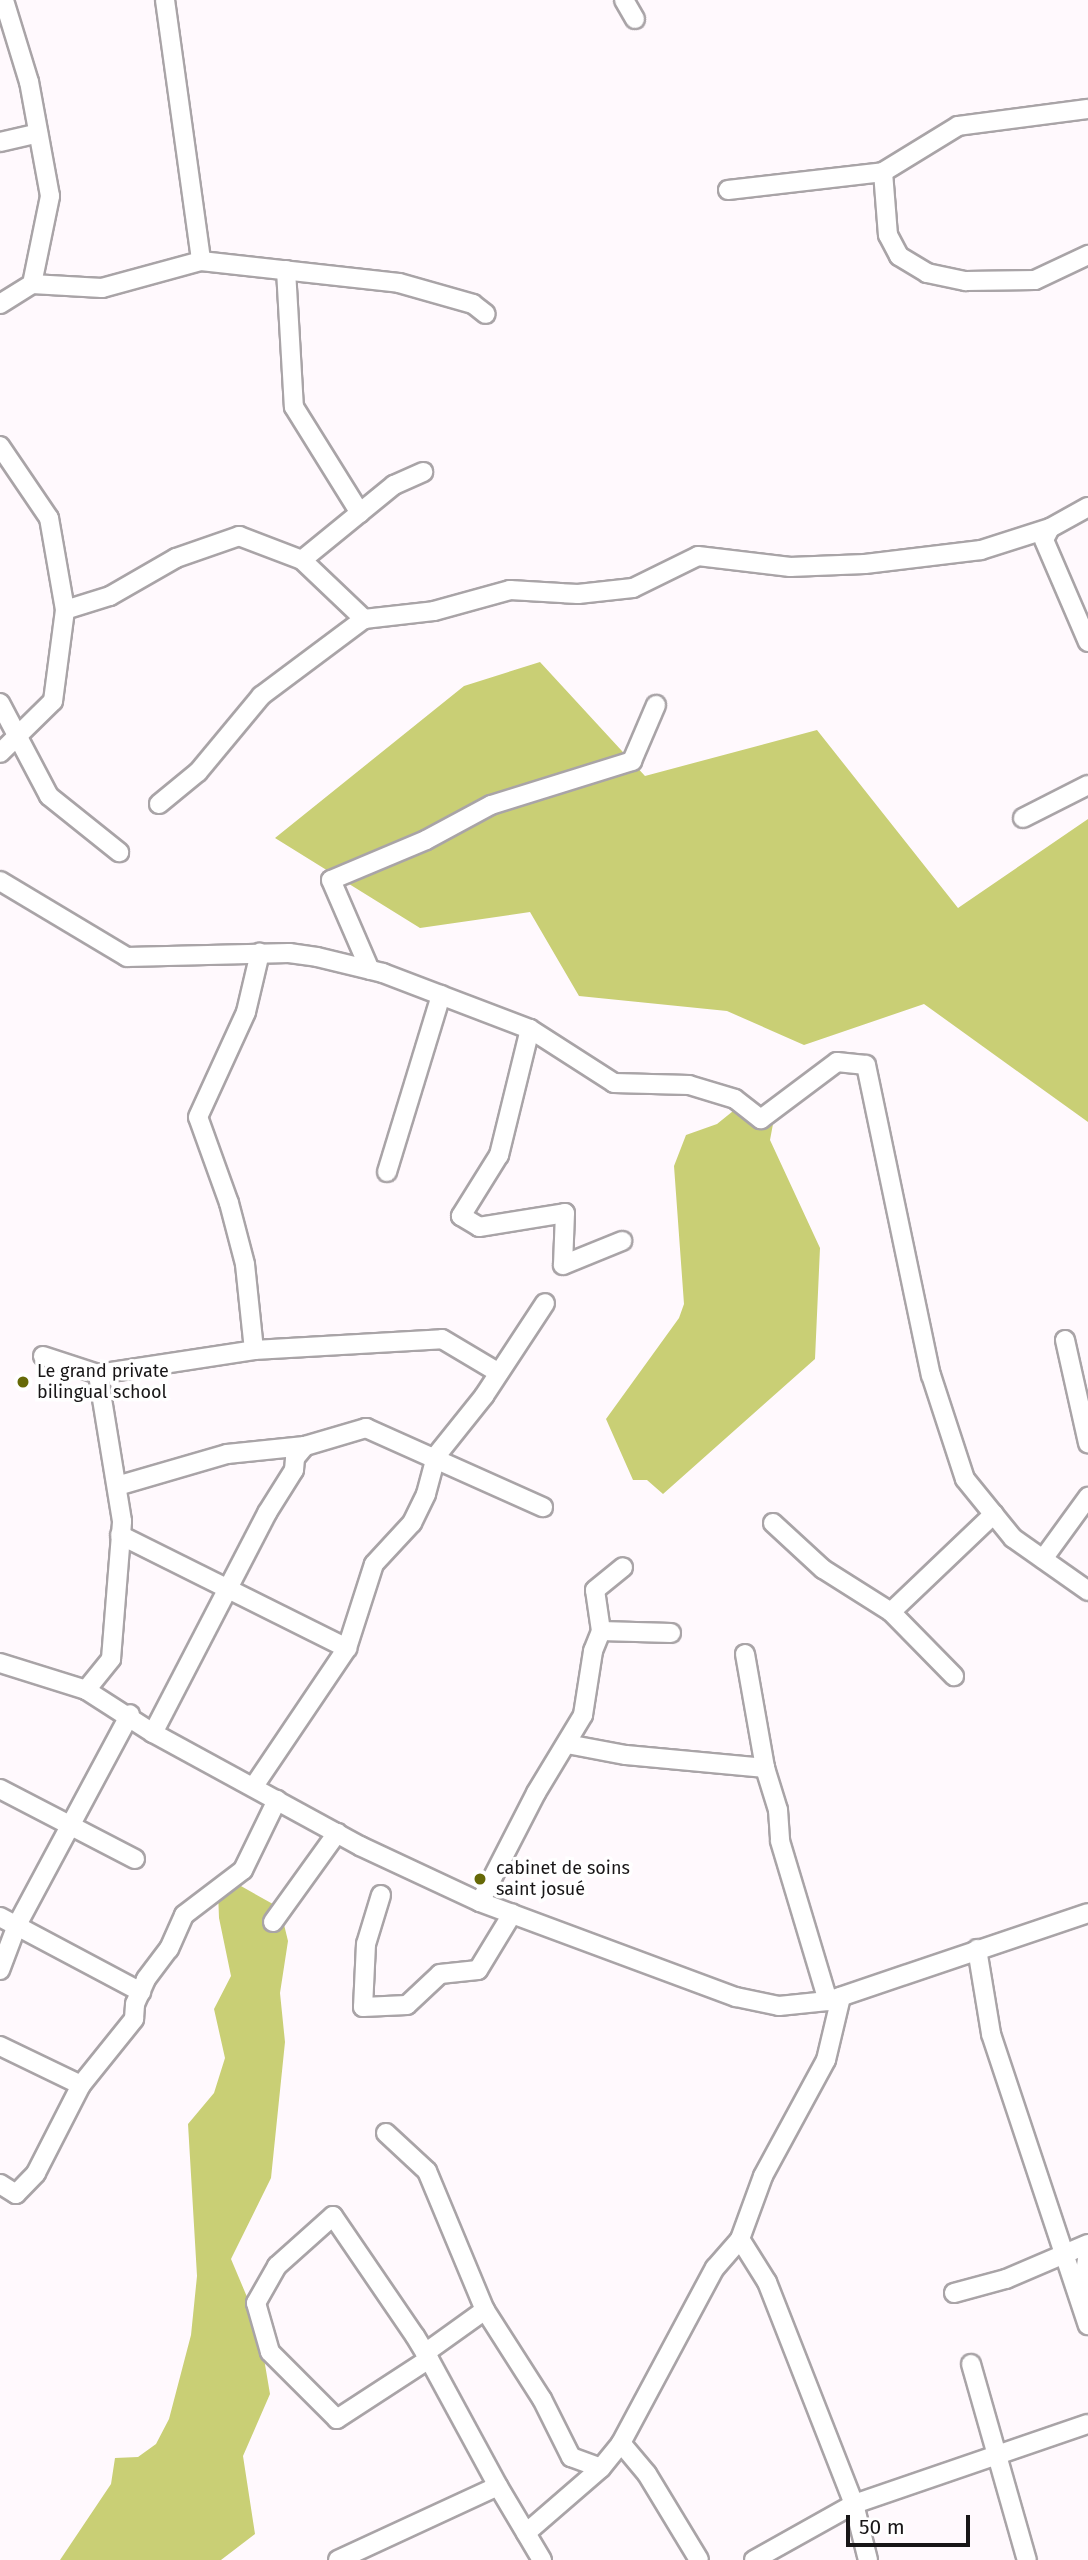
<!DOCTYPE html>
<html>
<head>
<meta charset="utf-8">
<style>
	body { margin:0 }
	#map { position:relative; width:1088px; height:2560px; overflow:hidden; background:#fff9fd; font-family:"Fira Sans",sans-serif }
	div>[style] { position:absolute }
	.green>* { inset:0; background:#c9cf75 }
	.roads { filter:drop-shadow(2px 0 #a9a4a7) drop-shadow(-2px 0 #a9a4a7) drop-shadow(0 2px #a9a4a7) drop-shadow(0 -2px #a9a4a7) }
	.street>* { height:18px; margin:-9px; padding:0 9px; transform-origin:9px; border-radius:9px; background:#fff }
	.dots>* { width:19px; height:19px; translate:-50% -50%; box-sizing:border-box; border:4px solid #fff; border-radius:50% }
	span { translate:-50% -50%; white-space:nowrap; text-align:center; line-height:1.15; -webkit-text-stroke:7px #fff; paint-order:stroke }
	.poi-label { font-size:18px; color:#181617 }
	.left { translate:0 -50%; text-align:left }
	.scale { position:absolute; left:846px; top:2515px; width:124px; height:32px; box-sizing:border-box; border:4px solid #181617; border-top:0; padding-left:9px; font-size:21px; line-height:24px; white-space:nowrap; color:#181617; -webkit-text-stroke:5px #fff; paint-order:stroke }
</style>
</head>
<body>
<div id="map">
	<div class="green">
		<i style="clip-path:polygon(540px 662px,645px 776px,817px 730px,958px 908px,1088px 819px,1088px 1122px,924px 1004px,804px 1045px,727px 1011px,579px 996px,530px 912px,420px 928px,275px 838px,464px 686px)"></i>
		<i style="clip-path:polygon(743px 1103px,776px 1108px,770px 1140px,820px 1248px,815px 1359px,663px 1494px,647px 1480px,633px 1480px,606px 1419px,679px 1318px,684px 1304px,674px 1166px,686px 1135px,717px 1124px)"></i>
		<i style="clip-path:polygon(232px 1881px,280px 1908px,288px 1941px,280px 1993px,285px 2042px,271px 2178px,231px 2259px,258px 2323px,270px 2394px,243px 2456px,255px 2534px,221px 2560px,60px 2560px,111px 2484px,115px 2458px,138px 2457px,156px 2444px,169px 2419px,191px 2335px,197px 2276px,188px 2124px,214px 2093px,225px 2058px,214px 2009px,231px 1976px,219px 1918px,218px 1892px)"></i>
	</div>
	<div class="roads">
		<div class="street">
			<i style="left:165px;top:0;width:263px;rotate:82.1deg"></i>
			<i style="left:624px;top:0;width:22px;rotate:60deg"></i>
			<i style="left:0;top:142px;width:39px;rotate:-13deg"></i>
			<i style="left:883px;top:172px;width:63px;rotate:85.5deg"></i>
			<i style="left:888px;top:235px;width:24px;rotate:62deg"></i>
			<i style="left:899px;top:256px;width:33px;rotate:31deg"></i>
			<i style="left:927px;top:273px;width:40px;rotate:12deg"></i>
			<i style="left:966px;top:281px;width:69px;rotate:-0.8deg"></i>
			<i style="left:1035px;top:280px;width:59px;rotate:-25.3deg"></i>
			<i style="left:728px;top:190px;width:156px;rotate:-6.6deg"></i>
			<i style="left:883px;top:172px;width:88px;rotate:-31.5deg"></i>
			<i style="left:958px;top:126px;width:131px;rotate:-7.5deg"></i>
			<i style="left:286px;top:270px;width:137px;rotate:86.7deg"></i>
			<i style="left:294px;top:407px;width:125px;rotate:58.1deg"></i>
			<i style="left:32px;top:284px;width:70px;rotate:3.3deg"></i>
			<i style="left:102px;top:288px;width:103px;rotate:-15.3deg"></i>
			<i style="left:201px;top:261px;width:199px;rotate:6.3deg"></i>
			<i style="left:399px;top:283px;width:77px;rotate:15.8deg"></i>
			<i style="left:473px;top:304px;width:16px;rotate:38deg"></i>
			<i style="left:0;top:304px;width:38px;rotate:-32deg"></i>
			<i style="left:32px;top:284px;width:90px;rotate:-78.4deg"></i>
			<i style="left:50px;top:196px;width:116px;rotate:-100.4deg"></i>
			<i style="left:29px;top:82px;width:86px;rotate:-107deg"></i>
			<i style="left:0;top:446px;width:87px;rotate:55.8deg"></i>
			<i style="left:49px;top:518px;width:93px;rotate:80.1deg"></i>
			<i style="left:65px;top:610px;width:92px;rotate:97.5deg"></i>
			<i style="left:53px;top:701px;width:74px;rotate:135.5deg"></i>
			<i style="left:1088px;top:507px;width:43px;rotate:151.1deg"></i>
			<i style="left:1050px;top:528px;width:13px;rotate:117deg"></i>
			<i style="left:1044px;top:540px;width:111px;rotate:66.7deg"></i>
			<i style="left:302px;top:560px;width:119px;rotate:-39.2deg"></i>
			<i style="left:394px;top:485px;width:32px;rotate:-24deg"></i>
			<i style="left:65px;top:610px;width:47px;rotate:-17.3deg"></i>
			<i style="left:110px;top:596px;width:76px;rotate:-29.9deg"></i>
			<i style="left:176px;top:558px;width:67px;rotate:-19.2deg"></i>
			<i style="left:239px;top:536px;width:67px;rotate:20.9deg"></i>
			<i style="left:302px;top:560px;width:86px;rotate:43.6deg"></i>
			<i style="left:364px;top:619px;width:70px;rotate:-6.5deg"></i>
			<i style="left:434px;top:611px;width:79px;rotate:-15.4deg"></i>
			<i style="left:510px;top:590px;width:68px;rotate:3.4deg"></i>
			<i style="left:578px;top:594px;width:55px;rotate:-6.2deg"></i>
			<i style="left:633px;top:588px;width:72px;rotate:-26.2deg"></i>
			<i style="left:698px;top:556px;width:93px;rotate:6.8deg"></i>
			<i style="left:790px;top:567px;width:75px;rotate:-2.3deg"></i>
			<i style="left:865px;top:564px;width:117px;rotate:-6.9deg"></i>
			<i style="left:981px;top:550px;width:72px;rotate:-17.7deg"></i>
			<i style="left:0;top:703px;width:105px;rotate:62.2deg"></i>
			<i style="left:49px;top:796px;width:90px;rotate:38.7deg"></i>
			<i style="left:159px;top:804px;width:50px;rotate:-39.4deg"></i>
			<i style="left:198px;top:772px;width:99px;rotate:-50.3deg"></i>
			<i style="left:261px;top:696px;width:129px;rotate:-36.8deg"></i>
			<i style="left:1023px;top:818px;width:73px;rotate:-26.9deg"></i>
			<i style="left:0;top:881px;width:148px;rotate:30.9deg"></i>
			<i style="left:127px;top:957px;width:162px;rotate:-1.4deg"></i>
			<i style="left:289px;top:953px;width:28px;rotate:8deg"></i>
			<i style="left:317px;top:957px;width:68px;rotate:13.6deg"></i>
			<i style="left:383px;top:973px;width:157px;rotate:20.9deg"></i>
			<i style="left:530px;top:1029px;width:130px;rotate:103.8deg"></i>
			<i style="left:499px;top:1155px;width:72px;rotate:121.9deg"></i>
			<i style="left:461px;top:1216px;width:21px;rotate:31deg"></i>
			<i style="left:479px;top:1227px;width:87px;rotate:-9.2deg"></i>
			<i style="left:565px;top:1213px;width:52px;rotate:92.2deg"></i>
			<i style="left:563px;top:1265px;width:64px;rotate:-22.1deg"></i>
			<i style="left:370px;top:970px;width:98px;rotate:-113.4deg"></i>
			<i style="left:331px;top:880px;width:103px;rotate:-22.8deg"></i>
			<i style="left:426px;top:840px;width:74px;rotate:-28.3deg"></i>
			<i style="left:491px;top:805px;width:148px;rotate:-17.3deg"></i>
			<i style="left:632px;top:761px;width:61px;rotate:-66.8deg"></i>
			<i style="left:530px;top:1029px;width:100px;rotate:32.7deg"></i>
			<i style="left:614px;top:1083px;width:75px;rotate:1.5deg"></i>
			<i style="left:689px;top:1085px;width:48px;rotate:16.9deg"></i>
			<i style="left:735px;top:1099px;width:33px;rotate:38deg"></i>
			<i style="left:761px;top:1119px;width:95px;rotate:-36.9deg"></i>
			<i style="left:837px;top:1062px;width:29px;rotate:6deg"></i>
			<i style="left:866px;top:1065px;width:317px;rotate:78.2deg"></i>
			<i style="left:931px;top:1375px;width:109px;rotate:71.9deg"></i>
			<i style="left:965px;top:1479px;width:76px;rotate:50.9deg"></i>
			<i style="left:1013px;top:1538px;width:92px;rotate:35.2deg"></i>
			<i style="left:387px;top:1172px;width:185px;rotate:-73deg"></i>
			<i style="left:1065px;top:1340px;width:106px;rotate:77.4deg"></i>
			<i style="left:254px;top:1350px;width:188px;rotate:-3.3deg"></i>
			<i style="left:442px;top:1339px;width:66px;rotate:30.8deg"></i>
			<i style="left:43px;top:1356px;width:58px;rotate:18.1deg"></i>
			<i style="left:98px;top:1374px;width:158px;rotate:-8.7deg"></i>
			<i style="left:254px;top:1350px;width:86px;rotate:-96deg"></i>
			<i style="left:245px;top:1264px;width:63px;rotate:-104.7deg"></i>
			<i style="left:229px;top:1203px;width:91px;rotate:-109.8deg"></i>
			<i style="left:198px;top:1117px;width:115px;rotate:-65.4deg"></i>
			<i style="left:246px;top:1012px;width:61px;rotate:-76.7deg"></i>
			<i style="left:117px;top:1486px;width:115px;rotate:-16.2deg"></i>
			<i style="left:227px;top:1454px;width:78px;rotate:-5.9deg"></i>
			<i style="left:305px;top:1446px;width:64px;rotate:-16.4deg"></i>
			<i style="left:366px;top:1428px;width:194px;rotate:24.1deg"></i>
			<i style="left:773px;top:1523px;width:68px;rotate:42.6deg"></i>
			<i style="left:823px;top:1569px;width:80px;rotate:32.3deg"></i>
			<i style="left:891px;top:1612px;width:90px;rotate:45.5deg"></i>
			<i style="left:120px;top:1535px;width:254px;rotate:26.5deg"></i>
			<i style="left:1043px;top:1559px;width:77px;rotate:-54deg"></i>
			<i style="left:891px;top:1612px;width:142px;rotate:-43.6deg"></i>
			<i style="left:601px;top:1631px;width:70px;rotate:1.6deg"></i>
			<i style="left:745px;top:1654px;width:116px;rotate:80deg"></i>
			<i style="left:765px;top:1768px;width:44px;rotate:72.8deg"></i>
			<i style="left:778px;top:1810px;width:31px;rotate:86deg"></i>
			<i style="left:780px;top:1841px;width:167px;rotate:73.3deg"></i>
			<i style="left:0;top:1663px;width:90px;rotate:17.4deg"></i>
			<i style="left:86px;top:1690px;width:80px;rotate:32.7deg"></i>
			<i style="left:153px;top:1733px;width:236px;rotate:28.6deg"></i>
			<i style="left:360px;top:1846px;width:132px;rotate:25deg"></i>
			<i style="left:480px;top:1902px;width:273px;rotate:20.4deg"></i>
			<i style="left:736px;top:1997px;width:44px;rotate:11.8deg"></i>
			<i style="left:779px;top:2006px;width:49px;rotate:-5.8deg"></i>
			<i style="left:828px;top:2001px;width:274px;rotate:-18.7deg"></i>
			<i style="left:86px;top:1690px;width:40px;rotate:-51deg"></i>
			<i style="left:111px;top:1659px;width:138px;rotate:-85.4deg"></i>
			<i style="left:122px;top:1521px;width:149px;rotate:-99.3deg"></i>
			<i style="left:153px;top:1733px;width:248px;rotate:-62.6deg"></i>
			<i style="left:267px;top:1513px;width:51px;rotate:-57.9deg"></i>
			<i style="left:294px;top:1470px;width:12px;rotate:-85deg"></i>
			<i style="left:295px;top:1458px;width:16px;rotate:-50deg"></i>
			<i style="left:567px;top:1744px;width:60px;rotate:10.6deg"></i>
			<i style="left:626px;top:1755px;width:140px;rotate:5.3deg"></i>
			<i style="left:254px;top:1786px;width:166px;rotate:-56deg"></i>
			<i style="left:347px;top:1648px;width:88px;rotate:-72.2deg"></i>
			<i style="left:374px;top:1564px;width:56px;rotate:-47.2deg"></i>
			<i style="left:412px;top:1523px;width:32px;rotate:-64deg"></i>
			<i style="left:426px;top:1494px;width:39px;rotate:-75deg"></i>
			<i style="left:436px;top:1456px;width:77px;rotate:-51.3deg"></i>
			<i style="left:484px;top:1396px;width:111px;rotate:-56.7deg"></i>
			<i style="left:0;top:1789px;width:152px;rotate:27.4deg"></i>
			<i style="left:381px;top:1895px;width:51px;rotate:107deg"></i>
			<i style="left:366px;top:1944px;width:63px;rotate:92.7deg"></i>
			<i style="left:363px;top:2007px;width:44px;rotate:-2.6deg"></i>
			<i style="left:407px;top:2005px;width:45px;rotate:-43.2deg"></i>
			<i style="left:440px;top:1974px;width:38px;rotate:-6deg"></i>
			<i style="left:478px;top:1970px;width:66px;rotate:-58.7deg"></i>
			<i style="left:480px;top:1902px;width:123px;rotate:-62.8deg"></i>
			<i style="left:536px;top:1793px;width:91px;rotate:-58.9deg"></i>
			<i style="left:583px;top:1715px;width:65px;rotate:-81.1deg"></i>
			<i style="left:593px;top:1651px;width:22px;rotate:-68deg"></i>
			<i style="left:601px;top:1631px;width:41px;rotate:-98.3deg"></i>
			<i style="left:595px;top:1590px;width:36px;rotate:-39deg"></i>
			<i style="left:0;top:1917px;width:160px;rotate:28deg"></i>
			<i style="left:273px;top:1922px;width:110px;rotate:-54.3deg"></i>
			<i style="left:977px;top:1949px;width:86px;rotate:80.6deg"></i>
			<i style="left:991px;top:2034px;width:307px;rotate:71.6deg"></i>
			<i style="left:0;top:1970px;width:48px;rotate:-69.3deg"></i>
			<i style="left:17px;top:1925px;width:239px;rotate:-61.8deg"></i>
			<i style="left:0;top:2046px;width:90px;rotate:25.7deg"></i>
			<i style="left:386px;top:2133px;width:56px;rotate:42.8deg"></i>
			<i style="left:427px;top:2171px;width:151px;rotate:67.4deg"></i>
			<i style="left:485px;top:2310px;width:106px;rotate:57.4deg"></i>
			<i style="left:542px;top:2399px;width:65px;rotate:63.4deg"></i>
			<i style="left:571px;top:2457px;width:32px;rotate:20deg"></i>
			<i style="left:0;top:2184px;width:19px;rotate:32deg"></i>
			<i style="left:16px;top:2194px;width:29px;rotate:-46deg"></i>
			<i style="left:36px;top:2173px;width:99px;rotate:-62.9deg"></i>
			<i style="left:81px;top:2085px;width:85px;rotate:-51.2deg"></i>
			<i style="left:134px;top:2019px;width:15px;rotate:-86deg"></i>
			<i style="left:135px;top:2004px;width:27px;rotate:-66deg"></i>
			<i style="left:146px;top:1979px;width:38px;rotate:-53deg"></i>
			<i style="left:169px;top:1949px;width:37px;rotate:-66deg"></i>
			<i style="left:184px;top:1915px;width:74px;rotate:-37.3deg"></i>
			<i style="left:243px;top:1870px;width:78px;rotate:-64.1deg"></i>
			<i style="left:740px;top:2239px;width:51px;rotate:57.9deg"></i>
			<i style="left:767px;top:2282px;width:238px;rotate:68.6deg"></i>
			<i style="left:854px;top:2504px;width:58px;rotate:76deg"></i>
			<i style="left:954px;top:2293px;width:54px;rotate:-15.1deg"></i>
			<i style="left:1006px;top:2279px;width:89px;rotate:-23.1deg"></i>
			<i style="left:1082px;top:2294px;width:42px;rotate:-81.9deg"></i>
			<i style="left:425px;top:2353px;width:74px;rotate:-35.6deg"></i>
			<i style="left:429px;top:2359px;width:110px;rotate:146.9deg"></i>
			<i style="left:337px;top:2419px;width:95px;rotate:-135deg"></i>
			<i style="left:270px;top:2352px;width:51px;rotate:-105.9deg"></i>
			<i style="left:256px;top:2303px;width:43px;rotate:-60.4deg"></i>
			<i style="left:277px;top:2266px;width:75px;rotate:-41.8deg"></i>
			<i style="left:333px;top:2216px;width:145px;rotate:55.7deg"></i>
			<i style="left:415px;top:2336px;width:27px;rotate:59deg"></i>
			<i style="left:429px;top:2359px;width:145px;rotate:61.5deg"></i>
			<i style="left:498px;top:2486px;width:86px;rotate:59.3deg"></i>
			<i style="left:971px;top:2364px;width:204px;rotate:74.1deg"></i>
			<i style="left:621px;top:2443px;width:40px;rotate:50deg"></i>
			<i style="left:647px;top:2474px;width:100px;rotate:58.8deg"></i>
			<i style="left:526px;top:2533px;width:99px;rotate:-40.9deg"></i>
			<i style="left:601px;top:2468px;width:32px;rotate:-51deg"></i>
			<i style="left:621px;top:2443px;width:199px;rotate:-61.8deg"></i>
			<i style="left:715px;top:2268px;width:38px;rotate:-49deg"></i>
			<i style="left:740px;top:2239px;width:67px;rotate:-69.9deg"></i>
			<i style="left:763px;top:2176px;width:132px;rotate:-61.5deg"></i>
			<i style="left:826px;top:2060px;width:65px;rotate:-76.6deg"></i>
			<i style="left:338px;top:2560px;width:176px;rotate:-24.8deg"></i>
			<i style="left:754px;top:2560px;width:115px;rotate:-29.2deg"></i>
			<i style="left:854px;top:2504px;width:247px;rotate:-18.9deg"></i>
		</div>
	</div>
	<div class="dots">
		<i style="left:23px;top:1382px;background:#666907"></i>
		<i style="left:480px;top:1879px;background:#666907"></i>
	</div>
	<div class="poi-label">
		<span class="left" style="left:37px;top:1382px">Le grand private<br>bilingual school</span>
		<span class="left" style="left:496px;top:1879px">cabinet de soins<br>saint josué</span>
	</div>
	<div class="scale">50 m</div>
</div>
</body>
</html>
